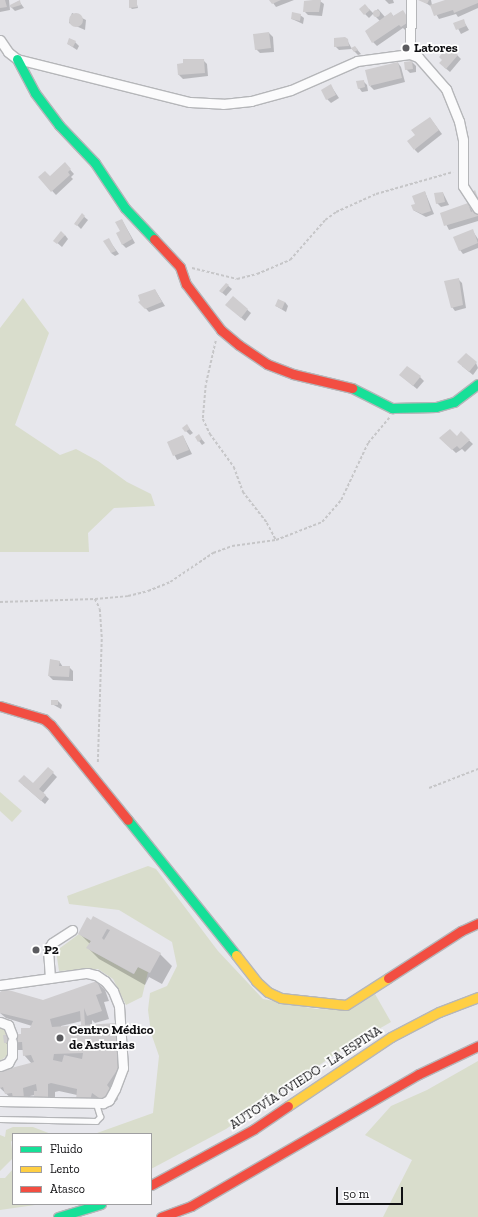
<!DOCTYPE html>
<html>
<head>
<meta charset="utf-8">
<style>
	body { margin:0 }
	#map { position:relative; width:478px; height:1217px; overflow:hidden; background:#e7e7ec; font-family:"Zilla Slab",serif }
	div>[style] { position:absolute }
	.green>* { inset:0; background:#d9ddcc }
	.shadow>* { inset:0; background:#0003 }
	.building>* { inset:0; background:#cfcdcf }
	.round { border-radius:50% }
	.path>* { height:1.5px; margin-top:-0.75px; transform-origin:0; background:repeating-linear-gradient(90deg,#c6c6c8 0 3px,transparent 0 5px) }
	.roads { filter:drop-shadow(1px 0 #b5b6b9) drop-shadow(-1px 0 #b5b6b9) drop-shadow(0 1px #b5b6b9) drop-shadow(0 -1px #b5b6b9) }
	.lane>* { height:4.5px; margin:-2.25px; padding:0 2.25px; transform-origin:2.25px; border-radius:2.25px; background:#fbfbfc }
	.street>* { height:9px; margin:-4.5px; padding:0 4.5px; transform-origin:4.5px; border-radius:4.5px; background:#fbfbfc }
	.fast>* { height:9px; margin:-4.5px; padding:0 4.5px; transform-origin:4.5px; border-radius:4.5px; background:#16e098 }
	.slow>* { height:9px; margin:-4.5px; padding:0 4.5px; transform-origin:4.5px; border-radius:4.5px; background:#ffcf43 }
	.jam>* { height:9px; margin:-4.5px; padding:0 4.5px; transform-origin:4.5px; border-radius:4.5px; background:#f24e42 }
	.dots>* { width:11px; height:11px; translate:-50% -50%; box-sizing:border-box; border:2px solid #fff; border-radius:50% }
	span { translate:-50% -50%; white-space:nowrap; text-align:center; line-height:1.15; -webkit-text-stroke:3.5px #fff; paint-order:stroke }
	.poi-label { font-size:13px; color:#101013; font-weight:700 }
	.left { translate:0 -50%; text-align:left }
	.street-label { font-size:13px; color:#101013 }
	.legend { position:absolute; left:12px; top:1133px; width:140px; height:72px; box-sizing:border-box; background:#fff; border:1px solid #9f9fa1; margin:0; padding:5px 7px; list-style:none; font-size:12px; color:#101013 }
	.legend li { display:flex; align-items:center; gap:8px; height:20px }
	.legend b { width:20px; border:1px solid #9f9fa1 }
	.scale { position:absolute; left:336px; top:1187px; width:67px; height:18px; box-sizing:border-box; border:2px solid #101013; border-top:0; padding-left:5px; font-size:12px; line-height:14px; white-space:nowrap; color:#101013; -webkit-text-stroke:3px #fff; paint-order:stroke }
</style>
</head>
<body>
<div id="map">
	<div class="green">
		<i style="clip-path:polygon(23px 298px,49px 333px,15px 425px,60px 455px,76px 449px,98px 461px,127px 482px,151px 494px,155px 506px,114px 508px,88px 533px,89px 552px,0 552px,0 328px)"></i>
		<i style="clip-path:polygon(0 792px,22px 811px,12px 822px,0 811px)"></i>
		<i style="clip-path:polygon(148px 866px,156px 869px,218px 951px,263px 999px,316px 1009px,346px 1010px,375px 994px,391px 1022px,337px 1053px,226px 1129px,151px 1169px,151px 1134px,62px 1134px,97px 1133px,153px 1113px,159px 1056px,151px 1033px,148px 1010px,150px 993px,167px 986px,177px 966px,172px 942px,119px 910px,69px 904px,67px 896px)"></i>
		<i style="clip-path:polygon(79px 934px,91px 941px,87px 948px,133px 974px,138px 967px,148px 972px,142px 997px,126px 1005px,113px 979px,98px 969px,59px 971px,56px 951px)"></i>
		<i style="clip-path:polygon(0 1026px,7px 1032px,8px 1055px,0 1061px)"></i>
		<i style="clip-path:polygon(478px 1061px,478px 1217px,383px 1217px,412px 1160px,365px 1135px,391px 1106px,427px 1090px)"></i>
		<i style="clip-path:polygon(13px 1127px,33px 1127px,51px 1134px,13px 1134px,13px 1142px,11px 1141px,13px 1158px,0 1171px,0 1135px,5px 1137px,6px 1130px)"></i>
		<i style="clip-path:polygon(13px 1169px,13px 1204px,42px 1204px,0 1210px,0 1178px,5px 1178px)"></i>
	</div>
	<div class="shadow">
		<i style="clip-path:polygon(0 0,9px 0,10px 10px,0 12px)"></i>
		<i style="clip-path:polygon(271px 0,294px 0,276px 7px)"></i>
		<i style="clip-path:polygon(385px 0,393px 0,394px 3px,389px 4px)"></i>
		<i style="clip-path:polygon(421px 0,431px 0,432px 5px,448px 0,478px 0,478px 8px,458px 17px,456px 14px,439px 19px,432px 7px)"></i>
		<i style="clip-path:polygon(19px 1px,24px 8px,15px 11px,10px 6px)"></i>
		<i style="clip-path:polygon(136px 1px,138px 8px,132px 9px,130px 7px)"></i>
		<i style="clip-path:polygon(320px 1px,324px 4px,322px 16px,308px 15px,304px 11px)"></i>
		<i style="clip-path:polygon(369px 9px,373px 13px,378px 9px,385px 17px,391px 13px,394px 17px,402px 11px,411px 22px,410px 27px,405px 30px,403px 28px,377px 46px,373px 42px,380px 21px,373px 14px,369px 18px,365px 14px)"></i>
		<i style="clip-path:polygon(72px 13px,86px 20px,85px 30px,69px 23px)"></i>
		<i style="clip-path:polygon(300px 15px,304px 18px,303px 24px,292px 19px)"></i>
		<i style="clip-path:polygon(463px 20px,469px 30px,461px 34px,455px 23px)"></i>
		<i style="clip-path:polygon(269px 33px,273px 37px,274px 52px,260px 53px,256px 49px)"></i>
		<i style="clip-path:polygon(347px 40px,352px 49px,339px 50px,335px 46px)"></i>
		<i style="clip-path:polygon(75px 42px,79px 46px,77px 50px,68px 44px)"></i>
		<i style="clip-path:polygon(355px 47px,361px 54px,358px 55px,352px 49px)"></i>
		<i style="clip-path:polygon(457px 55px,461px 59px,450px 72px,444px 67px)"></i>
		<i style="clip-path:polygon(203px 60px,207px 64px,208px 76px,183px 79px,179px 75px,178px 65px)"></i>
		<i style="clip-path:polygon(412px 62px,416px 66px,416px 72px,410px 73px,406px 69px)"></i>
		<i style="clip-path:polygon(398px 63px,401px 67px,405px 82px,374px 90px,370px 86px)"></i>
		<i style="clip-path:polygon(363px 81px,367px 85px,368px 91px,362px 92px,359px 88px)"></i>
		<i style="clip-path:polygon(331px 86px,339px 98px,331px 103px,327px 99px)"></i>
		<i style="clip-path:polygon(430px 118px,442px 134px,418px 153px,415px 150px,416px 136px)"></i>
		<i style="clip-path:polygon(65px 164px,74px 174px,71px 177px,73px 179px,56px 195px,39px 177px,50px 177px)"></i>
		<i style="clip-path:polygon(425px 192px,434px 214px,426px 217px,413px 210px)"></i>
		<i style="clip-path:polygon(443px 193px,449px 205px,441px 207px,437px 203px)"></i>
		<i style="clip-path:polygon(468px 204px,473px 212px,478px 212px,478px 221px,449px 230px,441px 214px)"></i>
		<i style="clip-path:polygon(82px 215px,88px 220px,81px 229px,75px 223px)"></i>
		<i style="clip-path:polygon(122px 220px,135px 243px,126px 248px,122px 244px)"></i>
		<i style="clip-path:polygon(472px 230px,478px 239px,478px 248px,463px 254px,460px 250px)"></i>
		<i style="clip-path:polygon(65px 235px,68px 239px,62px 247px,55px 241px)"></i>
		<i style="clip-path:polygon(108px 239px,119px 254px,115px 256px,111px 253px)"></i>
		<i style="clip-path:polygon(458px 279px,462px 283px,466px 308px,455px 311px,452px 307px)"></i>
		<i style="clip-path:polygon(226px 284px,232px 289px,226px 296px,220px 291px)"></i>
		<i style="clip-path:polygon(155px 290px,165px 306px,149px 312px,140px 302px)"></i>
		<i style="clip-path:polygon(233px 297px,251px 313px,245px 321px,230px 308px)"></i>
		<i style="clip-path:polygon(285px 302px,288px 306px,286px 312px,276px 306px)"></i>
		<i style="clip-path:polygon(476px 363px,478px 368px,473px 375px,462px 366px)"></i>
		<i style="clip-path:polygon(400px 375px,420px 377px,424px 381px,417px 389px)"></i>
		<i style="clip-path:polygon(187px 426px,193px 433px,190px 435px,186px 431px)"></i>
		<i style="clip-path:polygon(461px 433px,473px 444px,465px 452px,462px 449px,456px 453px,440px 438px,457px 437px)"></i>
		<i style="clip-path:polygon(183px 436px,192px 454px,177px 460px,168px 442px)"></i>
		<i style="clip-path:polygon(199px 436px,205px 443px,202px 445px,199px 441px)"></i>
		<i style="clip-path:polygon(51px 660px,59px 661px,63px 667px,69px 667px,73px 671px,73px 681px,53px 680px,49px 676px)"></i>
		<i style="clip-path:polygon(58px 701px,62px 705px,61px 709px,52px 704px)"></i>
		<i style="clip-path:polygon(48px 768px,57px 777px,43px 793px,49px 799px,45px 804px,23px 785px,33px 785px)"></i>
		<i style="clip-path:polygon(94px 918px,160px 954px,172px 966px,162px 984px,149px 977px,145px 985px,99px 959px,88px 948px,90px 944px,79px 933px)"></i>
		<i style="clip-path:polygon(evenodd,97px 982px,105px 990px,109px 1001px,104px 1002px,109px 1019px,95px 1023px,92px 1020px,92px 1025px,124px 1032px,125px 1077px,115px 1093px,118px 1099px,111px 1107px,100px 1100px,98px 1108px,84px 1108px,77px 1100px,77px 1095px,59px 1091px,55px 1092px,55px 1106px,35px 1095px,30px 1096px,31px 1106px,14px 1101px,0 1088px,0 1079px,32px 1064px,24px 1055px,23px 1050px,13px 1050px,5px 1042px,23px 1035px,32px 1026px,6px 1018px,0 1013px,0 993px,43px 1001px,97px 982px,82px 1021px,82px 1026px,61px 1027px,61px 1026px,82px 1021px)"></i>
	</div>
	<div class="building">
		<i style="clip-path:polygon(0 0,5px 0,7px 7px,0 8px)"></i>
		<i style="clip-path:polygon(20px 0,21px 5px,11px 8px,10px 5px)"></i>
		<i style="clip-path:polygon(129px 0,137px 0,137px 7px,129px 8px)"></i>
		<i style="clip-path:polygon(269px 0,281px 0,272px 4px)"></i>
		<i style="clip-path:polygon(313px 0,321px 0,319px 12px,303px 12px,304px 1px)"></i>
		<i style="clip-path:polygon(418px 0,429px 0,427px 4px)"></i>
		<i style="clip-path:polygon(445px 0,478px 0,478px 3px,454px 13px,453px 10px,434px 16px,430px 5px)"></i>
		<i style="clip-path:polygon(365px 4px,370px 10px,364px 15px,359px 9px)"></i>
		<i class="round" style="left:372.5px;top:9.5px;width:7px;height:7px"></i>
		<i style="clip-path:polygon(403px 10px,408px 18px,406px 20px,407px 23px,401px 27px,399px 25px,372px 43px,365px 31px,391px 12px,393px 16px)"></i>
		<i style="clip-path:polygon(292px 12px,301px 14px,300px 21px,291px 19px)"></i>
		<i class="round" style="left:69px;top:13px;width:14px;height:14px"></i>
		<i style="clip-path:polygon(464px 19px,466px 26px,456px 30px,453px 23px)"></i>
		<i style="clip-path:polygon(269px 32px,271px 48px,255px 50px,253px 34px)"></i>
		<i style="clip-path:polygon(345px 37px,348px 39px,349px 46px,334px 47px,334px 38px)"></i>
		<i style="clip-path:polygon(69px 38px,76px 41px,73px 47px,67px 44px)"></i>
		<i style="clip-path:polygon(355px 46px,358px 50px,354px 52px,351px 48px)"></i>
		<i style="clip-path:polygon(451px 49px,458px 55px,446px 69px,439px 63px,442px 60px,439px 57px,445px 50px,449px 52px)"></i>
		<i style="clip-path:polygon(183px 59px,204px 59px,205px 73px,178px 75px,177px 64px,183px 63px)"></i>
		<i style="clip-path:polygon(412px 61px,413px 69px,405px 70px,404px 62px)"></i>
		<i style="clip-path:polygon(398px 62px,402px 78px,369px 86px,365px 70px)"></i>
		<i style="clip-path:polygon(364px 80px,365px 87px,358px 89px,356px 81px)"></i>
		<i style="clip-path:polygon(331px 84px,336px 95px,326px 100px,321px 90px)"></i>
		<i style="clip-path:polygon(430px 117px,439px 130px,414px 150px,407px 141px,415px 135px,411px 130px)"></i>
		<i style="clip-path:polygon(65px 162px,71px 169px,68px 172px,70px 175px,51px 192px,38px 177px,45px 171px,50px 176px)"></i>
		<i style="clip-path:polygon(475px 190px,478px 198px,473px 201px,469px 195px)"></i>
		<i style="clip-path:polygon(425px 191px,431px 211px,422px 214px,413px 210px,411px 205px,415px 204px,412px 196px)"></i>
		<i style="clip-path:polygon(443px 192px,445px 202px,436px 204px,434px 193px)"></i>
		<i style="clip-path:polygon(468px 203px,471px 212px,477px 210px,478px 216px,444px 226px,440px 213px)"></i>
		<i style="clip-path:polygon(82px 213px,85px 216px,77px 226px,74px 224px)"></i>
		<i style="clip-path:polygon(122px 219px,132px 239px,122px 245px,116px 233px,120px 231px,115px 222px)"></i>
		<i style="clip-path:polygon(473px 229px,478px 243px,459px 251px,453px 237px)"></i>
		<i style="clip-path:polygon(61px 231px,65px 235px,57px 244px,53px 241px)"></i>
		<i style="clip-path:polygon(109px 238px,116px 251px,111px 253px,103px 241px)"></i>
		<i style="clip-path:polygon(459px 278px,463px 305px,451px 308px,444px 281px)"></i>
		<i style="clip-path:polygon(226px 283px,229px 285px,222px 293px,219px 291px)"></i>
		<i style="clip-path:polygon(155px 289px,162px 302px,145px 309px,138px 302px,140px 301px,138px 295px)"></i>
		<i style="clip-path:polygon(233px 296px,248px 309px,241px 318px,225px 305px)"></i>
		<i style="clip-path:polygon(278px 299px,285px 302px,282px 309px,275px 306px)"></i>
		<i style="clip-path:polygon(466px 353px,477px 362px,469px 372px,457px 362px)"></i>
		<i style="clip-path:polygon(407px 366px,421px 376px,413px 386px,399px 375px)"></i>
		<i style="clip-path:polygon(187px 424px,190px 429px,185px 432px,182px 428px)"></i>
		<i style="clip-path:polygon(450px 429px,457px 436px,461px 431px,470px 440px,460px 449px,457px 446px,452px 450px,439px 438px)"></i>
		<i style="clip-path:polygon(199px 434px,202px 439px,198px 442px,195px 437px)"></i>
		<i style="clip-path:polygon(183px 435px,189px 450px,173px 456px,167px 442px)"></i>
		<i style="clip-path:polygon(50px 659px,60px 661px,59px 666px,70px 666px,69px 677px,48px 676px)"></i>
		<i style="clip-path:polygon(51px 700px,58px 700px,58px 705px,51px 705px)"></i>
		<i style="clip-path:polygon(48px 767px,54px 772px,39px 789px,46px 795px,41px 801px,18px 781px,24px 775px,33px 783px)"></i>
		<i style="clip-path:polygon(evenodd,93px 916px,161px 953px,150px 973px,138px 967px,134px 974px,86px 948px,91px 941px,78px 934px,87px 917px,91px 920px,93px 916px,107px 929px,110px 930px,104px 940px,102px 938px,107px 929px)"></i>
		<i style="clip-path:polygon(evenodd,97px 981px,102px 993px,96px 995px,102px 1011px,87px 1016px,84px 1008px,85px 1025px,116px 1023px,118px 1069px,107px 1085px,111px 1090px,102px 1100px,92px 1093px,90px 1101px,76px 1100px,77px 1089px,51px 1083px,48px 1084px,48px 1099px,34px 1098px,34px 1091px,37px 1091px,36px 1084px,23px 1088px,24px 1098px,13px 1098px,12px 1093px,5px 1094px,3px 1087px,0 1088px,0 1071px,34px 1062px,31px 1055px,23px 1056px,22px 1042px,4px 1043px,3px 1035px,21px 1034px,21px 1028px,30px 1028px,33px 1021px,0 1013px,0 992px,5px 989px,43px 1000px,97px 981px,80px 1011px,81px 1025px,52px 1027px,50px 1019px,80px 1011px,97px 981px,83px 1053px,82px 1059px,64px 1055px,62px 1062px,53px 1060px,54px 1054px,83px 1053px)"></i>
	</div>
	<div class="path">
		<i style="left:192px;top:268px;width:46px;rotate:13.7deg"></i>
		<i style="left:237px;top:279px;width:21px;rotate:-14deg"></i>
		<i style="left:257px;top:274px;width:36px;rotate:-23deg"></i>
		<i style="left:290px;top:260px;width:53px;rotate:-48.8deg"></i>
		<i style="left:325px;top:220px;width:14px;rotate:-36deg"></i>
		<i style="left:336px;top:212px;width:44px;rotate:-24.2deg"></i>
		<i style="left:376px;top:194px;width:80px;rotate:-15.9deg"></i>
		<i style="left:216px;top:341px;width:45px;rotate:102.8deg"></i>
		<i style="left:206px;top:385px;width:34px;rotate:95deg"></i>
		<i style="left:203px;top:419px;width:17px;rotate:65deg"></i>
		<i style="left:210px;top:434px;width:41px;rotate:54deg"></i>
		<i style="left:234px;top:467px;width:27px;rotate:70deg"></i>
		<i style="left:243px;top:492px;width:39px;rotate:52deg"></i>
		<i style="left:267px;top:523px;width:19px;rotate:62deg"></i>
		<i style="left:95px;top:599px;width:11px;rotate:63deg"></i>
		<i style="left:100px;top:609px;width:30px;rotate:86deg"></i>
		<i style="left:102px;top:639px;width:125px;rotate:91.8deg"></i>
		<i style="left:0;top:602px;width:95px;rotate:-1.8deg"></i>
		<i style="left:95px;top:599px;width:33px;rotate:-5deg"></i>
		<i style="left:128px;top:596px;width:21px;rotate:-14deg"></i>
		<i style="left:148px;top:591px;width:24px;rotate:-22deg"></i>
		<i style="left:170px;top:582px;width:52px;rotate:-34deg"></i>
		<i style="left:213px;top:553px;width:20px;rotate:-20deg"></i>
		<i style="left:232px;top:546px;width:44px;rotate:-7.8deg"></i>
		<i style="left:276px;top:540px;width:49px;rotate:-21.4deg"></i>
		<i style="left:322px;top:522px;width:29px;rotate:-49deg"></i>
		<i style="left:341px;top:500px;width:63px;rotate:-64.7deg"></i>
		<i style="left:368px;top:443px;width:33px;rotate:-50deg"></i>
		<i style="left:429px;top:788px;width:53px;rotate:-21.2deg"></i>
	</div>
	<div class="roads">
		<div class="lane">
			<i style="left:0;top:1119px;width:96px;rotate:1.2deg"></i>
			<i style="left:96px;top:1121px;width:6px;rotate:-45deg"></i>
			<i style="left:100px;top:1117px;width:14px;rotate:-107deg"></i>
		</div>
		<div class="street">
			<i style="left:0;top:40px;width:14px;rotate:56deg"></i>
			<i style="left:8px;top:52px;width:11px;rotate:38deg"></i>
			<i style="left:17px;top:59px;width:178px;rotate:14deg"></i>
			<i style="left:190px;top:102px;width:33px;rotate:3deg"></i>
			<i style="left:223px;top:104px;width:28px;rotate:-6deg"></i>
			<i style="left:251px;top:101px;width:41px;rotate:-15.4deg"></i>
			<i style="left:291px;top:90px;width:72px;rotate:-23.7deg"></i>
			<i style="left:357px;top:61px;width:53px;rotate:-7.5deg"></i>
			<i style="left:410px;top:54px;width:9px;rotate:21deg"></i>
			<i style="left:418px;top:57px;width:43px;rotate:48.8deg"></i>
			<i style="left:446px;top:89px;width:35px;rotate:68deg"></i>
			<i style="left:459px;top:121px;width:19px;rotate:78deg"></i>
			<i style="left:463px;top:140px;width:46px;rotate:90deg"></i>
			<i style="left:463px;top:186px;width:27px;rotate:57deg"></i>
			<i style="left:410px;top:54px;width:54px;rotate:-88.9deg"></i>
			<i style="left:50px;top:978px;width:29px;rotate:-94deg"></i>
			<i style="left:48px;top:949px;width:7px;rotate:-56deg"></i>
			<i style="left:52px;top:943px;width:24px;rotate:-33deg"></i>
			<i style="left:0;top:985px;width:88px;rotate:-7.9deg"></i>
			<i style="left:87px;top:973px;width:9px;rotate:13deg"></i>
			<i style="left:96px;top:975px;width:11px;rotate:34deg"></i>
			<i style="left:105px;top:981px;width:13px;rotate:51deg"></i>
			<i style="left:113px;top:991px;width:16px;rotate:68deg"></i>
			<i style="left:119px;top:1006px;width:62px;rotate:86.3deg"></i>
			<i style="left:123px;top:1068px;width:22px;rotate:111deg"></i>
			<i style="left:115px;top:1089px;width:13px;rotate:119deg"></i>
			<i style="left:109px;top:1100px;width:7px;rotate:153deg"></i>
			<i style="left:103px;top:1103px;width:103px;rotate:-178.9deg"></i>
			<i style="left:0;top:1022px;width:9px;rotate:21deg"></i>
			<i style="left:8px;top:1025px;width:11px;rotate:68deg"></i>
			<i style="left:0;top:1066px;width:9px;rotate:-21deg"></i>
			<i style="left:8px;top:1063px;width:8px;rotate:-60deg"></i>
			<i style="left:12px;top:1056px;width:14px;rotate:-90deg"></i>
		</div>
		<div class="fast">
			<i style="left:17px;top:59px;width:38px;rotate:62deg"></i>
			<i style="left:35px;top:93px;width:40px;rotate:53deg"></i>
			<i style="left:59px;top:125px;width:52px;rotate:46.5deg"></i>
			<i style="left:95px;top:163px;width:54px;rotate:56.3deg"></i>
			<i style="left:125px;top:208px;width:42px;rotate:46.9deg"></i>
			<i style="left:352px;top:388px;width:45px;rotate:26.6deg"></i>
			<i style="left:392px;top:408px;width:44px;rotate:-1.3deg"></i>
			<i style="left:436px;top:407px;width:19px;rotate:-16deg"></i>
			<i style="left:454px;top:402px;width:30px;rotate:-37deg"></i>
			<i style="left:128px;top:820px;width:173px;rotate:51.3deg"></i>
			<i style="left:58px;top:1217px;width:45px;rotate:-16.8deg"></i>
		</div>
		<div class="slow">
			<i style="left:236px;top:955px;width:33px;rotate:52deg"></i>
			<i style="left:256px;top:981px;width:16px;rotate:43deg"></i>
			<i style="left:268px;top:992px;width:14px;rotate:25deg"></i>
			<i style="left:281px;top:998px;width:65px;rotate:6.1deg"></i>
			<i style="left:346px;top:1005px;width:50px;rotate:-32.7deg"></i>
			<i style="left:288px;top:1106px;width:124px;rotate:-33.8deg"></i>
			<i style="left:391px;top:1037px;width:54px;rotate:-27.5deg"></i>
			<i style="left:439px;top:1012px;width:42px;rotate:-21deg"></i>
		</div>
		<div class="jam">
			<i style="left:154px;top:239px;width:38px;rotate:47deg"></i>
			<i style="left:180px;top:267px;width:18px;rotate:71deg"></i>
			<i style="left:186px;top:284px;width:58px;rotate:52.7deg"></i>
			<i style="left:221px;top:330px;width:23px;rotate:40deg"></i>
			<i style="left:239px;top:345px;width:34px;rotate:34deg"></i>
			<i style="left:267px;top:364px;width:28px;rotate:21deg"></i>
			<i style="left:293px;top:374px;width:61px;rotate:13.3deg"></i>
			<i style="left:0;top:706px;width:46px;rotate:16.5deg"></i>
			<i style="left:44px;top:719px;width:9px;rotate:41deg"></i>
			<i style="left:51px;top:725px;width:122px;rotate:51deg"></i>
			<i style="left:388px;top:978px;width:87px;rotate:-32.8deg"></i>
			<i style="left:461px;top:931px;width:19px;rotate:-25deg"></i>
			<i style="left:151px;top:1185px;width:117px;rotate:-28.5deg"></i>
			<i style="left:254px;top:1129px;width:41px;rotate:-34.1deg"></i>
			<i style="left:161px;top:1217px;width:32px;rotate:-20deg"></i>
			<i style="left:191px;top:1206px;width:263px;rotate:-30.1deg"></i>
			<i style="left:419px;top:1074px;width:65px;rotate:-25.4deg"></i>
		</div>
	</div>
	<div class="dots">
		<i style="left:406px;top:48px;background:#5b5b5f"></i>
		<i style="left:36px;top:950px;background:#5b5b5f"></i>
		<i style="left:60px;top:1038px;background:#5b5b5f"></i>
	</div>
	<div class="poi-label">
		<span class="left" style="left:414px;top:48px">Latores</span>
		<span class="left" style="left:44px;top:950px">P2</span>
		<span class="left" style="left:69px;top:1038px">Centro Médico<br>de Asturias</span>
	</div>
	<div class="street-label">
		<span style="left:306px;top:1078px;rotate:-33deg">AUTOVÍA OVIEDO - LA ESPINA</span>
	</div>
	<ul class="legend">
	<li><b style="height:5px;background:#16e098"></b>Fluido</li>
	<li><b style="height:5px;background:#ffcf43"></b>Lento</li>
	<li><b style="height:5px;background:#f24e42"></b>Atasco</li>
	</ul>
	<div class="scale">50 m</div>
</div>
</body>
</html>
